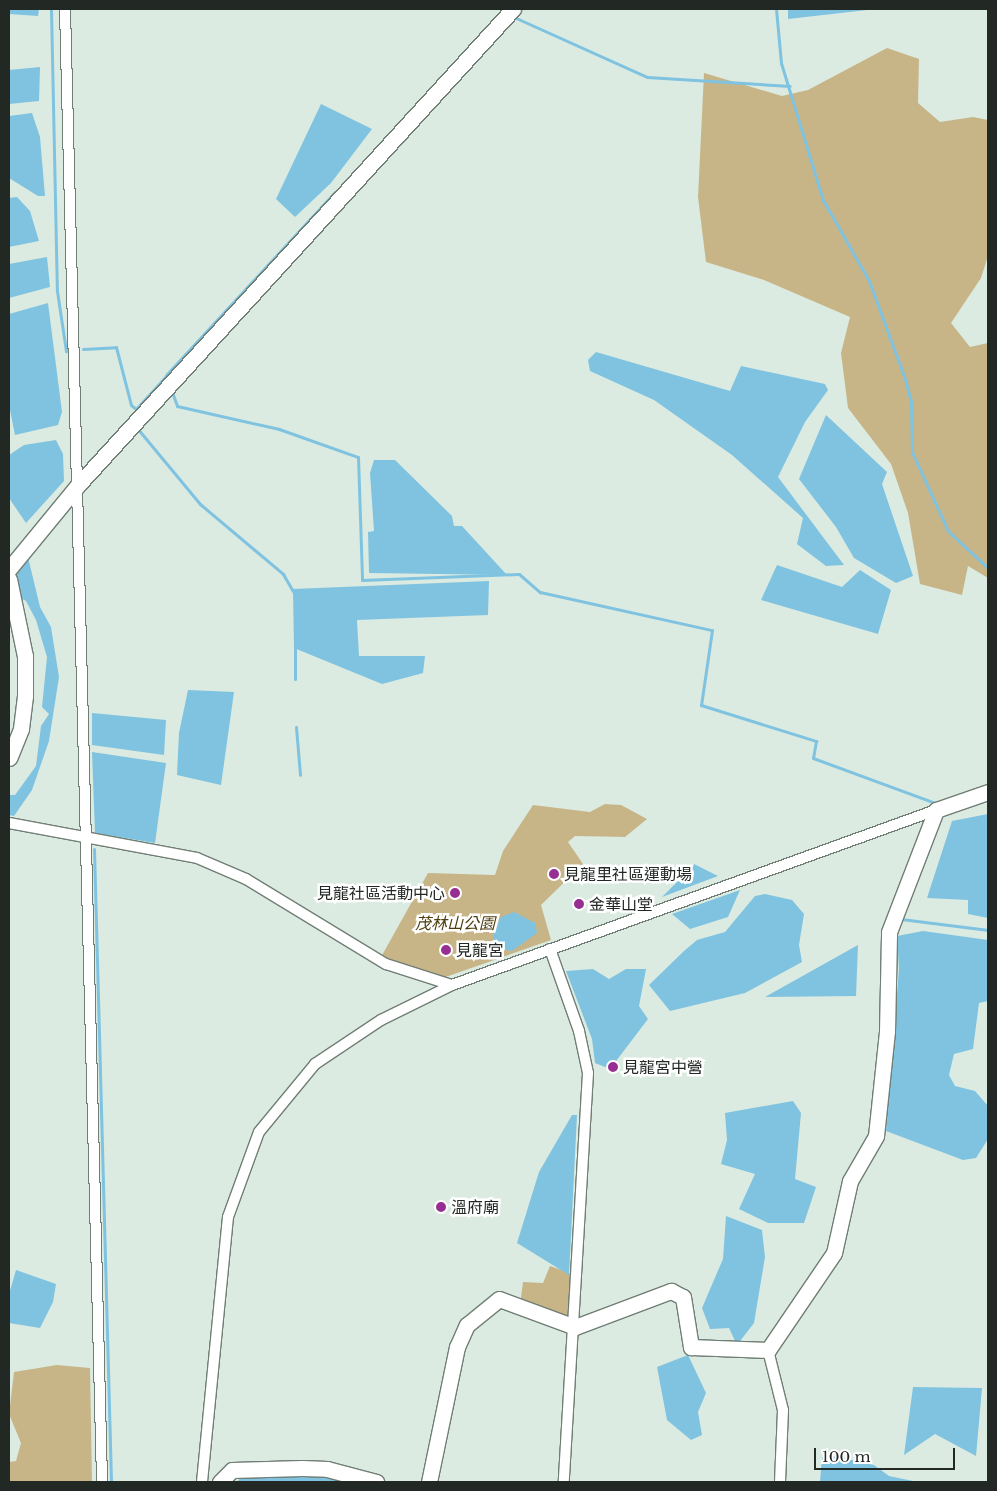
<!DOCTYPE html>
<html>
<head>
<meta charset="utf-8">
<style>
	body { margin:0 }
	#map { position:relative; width:997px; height:1491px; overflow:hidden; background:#dbebe1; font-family:"Libre Baskerville","Noto Sans TC",serif }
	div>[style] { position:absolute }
	.green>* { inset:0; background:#c7b588 }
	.water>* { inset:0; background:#7fc3e0 }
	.stream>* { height:3px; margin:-1.5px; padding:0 1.5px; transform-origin:1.5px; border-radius:1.5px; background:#7fc3e0 }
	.roads { filter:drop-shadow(1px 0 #707e75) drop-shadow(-1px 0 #707e75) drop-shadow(0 1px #707e75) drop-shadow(0 -1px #707e75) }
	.street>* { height:10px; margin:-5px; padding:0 5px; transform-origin:5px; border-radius:5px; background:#fff }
	.secondary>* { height:15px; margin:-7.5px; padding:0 7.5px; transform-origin:7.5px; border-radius:7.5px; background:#fff }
	.dots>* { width:14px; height:14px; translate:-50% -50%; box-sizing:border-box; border:2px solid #fff; border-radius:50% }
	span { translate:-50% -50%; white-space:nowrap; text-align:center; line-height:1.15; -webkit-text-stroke:5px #fff; paint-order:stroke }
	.poi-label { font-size:16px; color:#222824 }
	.left { translate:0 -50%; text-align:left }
	.right { translate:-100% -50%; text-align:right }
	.park-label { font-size:16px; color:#4e3d0e; font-style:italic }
	.frame { position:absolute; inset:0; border:10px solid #222824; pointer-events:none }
	.scale { position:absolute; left:814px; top:1448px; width:141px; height:22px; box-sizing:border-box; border:2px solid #222824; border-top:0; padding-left:6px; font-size:15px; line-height:18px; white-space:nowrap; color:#222824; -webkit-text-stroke:4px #fff; paint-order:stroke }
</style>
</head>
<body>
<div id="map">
	<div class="green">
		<i style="clip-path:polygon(887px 48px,919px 59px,918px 103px,940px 122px,973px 117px,988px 120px,988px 256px,981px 278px,951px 323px,970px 347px,988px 343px,988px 578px,968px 566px,962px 595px,920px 584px,908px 513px,891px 464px,848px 408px,841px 353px,850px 317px,764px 280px,706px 262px,698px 197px,704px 73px,782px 96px,808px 90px)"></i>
		<i style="clip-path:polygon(605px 804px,621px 805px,647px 819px,625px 837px,575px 836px,568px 842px,583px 864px,541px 905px,551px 940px,437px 980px,381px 957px,428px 873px,495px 875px,503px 851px,533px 805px,590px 812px)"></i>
		<i style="clip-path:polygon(550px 1266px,578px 1276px,575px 1327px,520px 1305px,523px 1282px,543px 1283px)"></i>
		<i style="clip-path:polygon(57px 1365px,90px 1368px,92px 1482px,9px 1482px,9px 1462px,16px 1461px,21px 1443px,9px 1414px,14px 1372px)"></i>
	</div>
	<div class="water">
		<i style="clip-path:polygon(9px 9px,39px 9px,38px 16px,9px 14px)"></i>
		<i style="clip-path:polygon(788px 9px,876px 9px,788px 19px)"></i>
		<i style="clip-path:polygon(40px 67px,39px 101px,9px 104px,9px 70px)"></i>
		<i style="clip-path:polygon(321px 104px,372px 129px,331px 183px,295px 217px,276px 199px)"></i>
		<i style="clip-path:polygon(32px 113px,40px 137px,45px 196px,38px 196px,9px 178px,9px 116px)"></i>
		<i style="clip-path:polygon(17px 197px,30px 211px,39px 241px,9px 247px,9px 198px)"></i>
		<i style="clip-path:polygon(47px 257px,50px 287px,9px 298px,9px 264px)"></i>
		<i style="clip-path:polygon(48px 303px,62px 412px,58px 425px,15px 435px,9px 405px,9px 314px)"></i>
		<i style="clip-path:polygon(596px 352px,730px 391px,741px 366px,825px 384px,828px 390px,805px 422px,778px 477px,844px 565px,826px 566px,797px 544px,803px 518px,732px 455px,654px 400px,590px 371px,588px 360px)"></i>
		<i style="clip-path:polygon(826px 415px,887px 472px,882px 484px,913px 576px,896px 583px,854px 558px,836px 527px,799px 479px)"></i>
		<i style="clip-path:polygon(56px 440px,63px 454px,64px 481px,26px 523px,9px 498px,9px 455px,24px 445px)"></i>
		<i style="clip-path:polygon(374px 460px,395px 460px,452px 516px,454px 526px,462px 526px,507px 575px,369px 573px,368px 532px,374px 531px,370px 473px)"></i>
		<i style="clip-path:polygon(28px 557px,40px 607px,51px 627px,59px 677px,49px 741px,32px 790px,14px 816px,9px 815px,9px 795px,15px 795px,36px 766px,41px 726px,49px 714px,42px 707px,47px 657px,36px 620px,26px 601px,16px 595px,17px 570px)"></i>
		<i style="clip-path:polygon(777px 565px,842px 587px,860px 570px,891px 590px,878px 634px,761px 600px)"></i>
		<i style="clip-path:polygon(489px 581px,488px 615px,357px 620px,359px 656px,425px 656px,423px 673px,382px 684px,294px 648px,293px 589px)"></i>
		<i style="clip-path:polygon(188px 690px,234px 692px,221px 785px,177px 775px,179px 733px)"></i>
		<i style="clip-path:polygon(92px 713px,166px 720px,164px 755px,92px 745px)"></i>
		<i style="clip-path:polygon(92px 752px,166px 763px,155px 843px,95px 833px)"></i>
		<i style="clip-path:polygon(988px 814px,988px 918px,968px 914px,968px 900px,927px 898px,952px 821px)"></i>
		<i style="clip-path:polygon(694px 864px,718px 876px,662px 897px,694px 865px)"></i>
		<i style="clip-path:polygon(740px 890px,728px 917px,690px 929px,672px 914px)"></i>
		<i style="clip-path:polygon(765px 894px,792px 900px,804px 914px,799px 945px,802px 962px,745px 993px,670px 1011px,649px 985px,684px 951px,697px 940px,725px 932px,755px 896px)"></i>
		<i style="clip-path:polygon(514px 912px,535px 923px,537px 933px,512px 951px,501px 949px,494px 943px,494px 931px,501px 917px)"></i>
		<i style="clip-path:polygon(923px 931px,988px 940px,988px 1001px,979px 1003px,973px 1049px,954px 1054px,949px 1075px,955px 1086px,975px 1091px,988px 1106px,988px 1139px,976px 1158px,963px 1160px,886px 1131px,899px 969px,897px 936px)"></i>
		<i style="clip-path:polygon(858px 945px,856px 996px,765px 997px)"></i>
		<i style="clip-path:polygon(593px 969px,609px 979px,626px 969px,646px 969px,639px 1006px,648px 1019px,610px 1069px,595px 1063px,592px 1039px,566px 971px)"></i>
		<i style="clip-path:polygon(793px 1101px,801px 1113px,795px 1179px,816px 1187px,804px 1223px,768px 1223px,739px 1209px,755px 1174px,721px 1164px,727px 1140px,725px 1113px)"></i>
		<i style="clip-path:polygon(572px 1115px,577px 1115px,569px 1275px,517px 1243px,539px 1172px)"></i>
		<i style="clip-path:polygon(726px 1216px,762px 1230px,765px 1257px,754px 1323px,737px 1345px,729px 1328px,710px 1329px,702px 1308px,723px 1259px)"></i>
		<i style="clip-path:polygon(16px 1270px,56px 1284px,53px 1302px,40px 1328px,9px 1323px,9px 1294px)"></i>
		<i style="clip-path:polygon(688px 1355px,706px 1393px,698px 1412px,702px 1435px,691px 1440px,667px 1420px,657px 1367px)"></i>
		<i style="clip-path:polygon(913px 1387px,982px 1388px,976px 1456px,935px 1434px,904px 1455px)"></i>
		<i style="clip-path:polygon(829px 1455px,874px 1465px,889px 1476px,918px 1482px,820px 1482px,822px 1457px)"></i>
		<i style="clip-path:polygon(310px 1474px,360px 1482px,237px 1482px,243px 1475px)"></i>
	</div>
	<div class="stream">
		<i style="left:51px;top:9px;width:282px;rotate:88.8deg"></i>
		<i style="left:57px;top:291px;width:61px;rotate:81.5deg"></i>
		<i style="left:776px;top:9px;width:54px;rotate:84.7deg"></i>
		<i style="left:781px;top:63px;width:143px;rotate:73deg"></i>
		<i style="left:823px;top:200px;width:93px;rotate:60.4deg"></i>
		<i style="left:869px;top:281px;width:104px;rotate:69.8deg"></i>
		<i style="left:905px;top:379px;width:24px;rotate:75deg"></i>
		<i style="left:911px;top:402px;width:50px;rotate:88.9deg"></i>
		<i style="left:912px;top:452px;width:87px;rotate:65.5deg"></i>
		<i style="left:948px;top:531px;width:54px;rotate:42.8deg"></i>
		<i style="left:516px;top:18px;width:144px;rotate:24.2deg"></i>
		<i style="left:647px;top:77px;width:143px;rotate:3.6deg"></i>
		<i style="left:83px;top:349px;width:33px;rotate:-3deg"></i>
		<i style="left:116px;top:347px;width:60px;rotate:75.5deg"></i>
		<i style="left:131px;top:405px;width:6px;rotate:39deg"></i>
		<i style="left:136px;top:409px;width:45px;rotate:-47.7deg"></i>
		<i style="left:166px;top:375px;width:249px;rotate:-47.3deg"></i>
		<i style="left:172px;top:392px;width:15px;rotate:70deg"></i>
		<i style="left:177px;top:406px;width:105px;rotate:12.7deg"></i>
		<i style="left:279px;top:429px;width:84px;rotate:19.5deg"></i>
		<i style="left:358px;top:457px;width:123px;rotate:88.1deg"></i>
		<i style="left:362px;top:580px;width:157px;rotate:-2.2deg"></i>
		<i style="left:519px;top:574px;width:28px;rotate:41deg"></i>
		<i style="left:540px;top:592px;width:176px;rotate:12.5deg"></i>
		<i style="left:712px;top:630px;width:76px;rotate:98.3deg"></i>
		<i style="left:701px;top:705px;width:121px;rotate:17.4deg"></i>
		<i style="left:816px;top:741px;width:17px;rotate:100deg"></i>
		<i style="left:813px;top:758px;width:130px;rotate:20.2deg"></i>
		<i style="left:137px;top:428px;width:99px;rotate:50.3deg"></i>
		<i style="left:200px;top:504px;width:109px;rotate:40.1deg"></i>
		<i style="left:283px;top:574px;width:22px;rotate:60deg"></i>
		<i style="left:295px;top:645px;width:34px;rotate:90deg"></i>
		<i style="left:296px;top:727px;width:48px;rotate:85.2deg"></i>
		<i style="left:94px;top:849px;width:633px;rotate:88.46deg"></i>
		<i style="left:901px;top:919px;width:88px;rotate:7.2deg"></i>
	</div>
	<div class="roads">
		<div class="street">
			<i style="left:65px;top:9px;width:1473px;rotate:88.56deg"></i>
			<i style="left:9px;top:823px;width:191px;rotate:10.5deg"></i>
			<i style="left:197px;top:858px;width:53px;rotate:23.2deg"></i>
			<i style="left:246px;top:879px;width:164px;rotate:31.3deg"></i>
			<i style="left:386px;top:964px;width:69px;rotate:17.7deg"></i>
			<i style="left:550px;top:949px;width:87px;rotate:70.5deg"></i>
			<i style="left:579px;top:1031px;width:43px;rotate:77.9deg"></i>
			<i style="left:588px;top:1073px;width:410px;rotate:93.4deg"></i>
			<i style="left:768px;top:1350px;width:62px;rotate:76deg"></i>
			<i style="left:783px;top:1410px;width:72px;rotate:92.4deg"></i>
			<i style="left:202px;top:1482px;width:266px;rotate:-84.4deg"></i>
			<i style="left:228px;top:1217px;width:90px;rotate:-70deg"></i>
			<i style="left:259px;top:1132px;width:88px;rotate:-50.5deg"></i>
			<i style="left:315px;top:1064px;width:79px;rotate:-33.7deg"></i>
			<i style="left:381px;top:1020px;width:79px;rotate:-26.2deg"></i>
			<i style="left:452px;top:985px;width:515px;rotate:-19.88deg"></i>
		</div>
		<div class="secondary">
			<i style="left:9px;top:569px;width:109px;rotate:-50.6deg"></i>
			<i style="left:78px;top:485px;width:645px;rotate:-47.58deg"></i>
			<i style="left:9px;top:579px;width:79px;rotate:78.3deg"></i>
			<i style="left:25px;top:656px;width:40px;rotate:90deg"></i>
			<i style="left:25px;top:696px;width:33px;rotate:97deg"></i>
			<i style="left:21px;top:729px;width:31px;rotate:112deg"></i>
			<i style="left:220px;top:1482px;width:17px;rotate:-45deg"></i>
			<i style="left:232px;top:1470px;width:70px;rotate:-1.6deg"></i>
			<i style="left:302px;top:1468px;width:25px;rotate:2deg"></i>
			<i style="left:327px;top:1469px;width:51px;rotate:14.9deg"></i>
			<i style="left:429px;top:1482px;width:138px;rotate:-78.3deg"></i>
			<i style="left:457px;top:1347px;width:24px;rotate:-66deg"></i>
			<i style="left:467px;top:1325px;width:41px;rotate:-39.1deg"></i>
			<i style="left:499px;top:1299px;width:81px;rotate:20.2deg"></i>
			<i style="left:575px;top:1327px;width:103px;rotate:-20.6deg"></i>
			<i style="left:671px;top:1291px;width:13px;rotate:27deg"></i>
			<i style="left:683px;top:1297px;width:51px;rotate:80.9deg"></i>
			<i style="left:691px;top:1347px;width:77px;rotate:2.2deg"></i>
			<i style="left:768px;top:1350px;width:117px;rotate:-55.8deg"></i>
			<i style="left:834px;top:1253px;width:74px;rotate:-77.5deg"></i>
			<i style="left:850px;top:1181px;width:52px;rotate:-60deg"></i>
			<i style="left:876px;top:1136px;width:106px;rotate:-84deg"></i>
			<i style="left:887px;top:1031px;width:99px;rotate:-88.8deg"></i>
			<i style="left:889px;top:932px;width:131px;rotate:-68.9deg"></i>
			<i style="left:936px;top:810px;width:55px;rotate:-19.1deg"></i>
		</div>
	</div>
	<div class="dots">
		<i style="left:554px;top:874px;background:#972f92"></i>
		<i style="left:455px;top:893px;background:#972f92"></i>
		<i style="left:579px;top:904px;background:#972f92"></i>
		<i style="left:446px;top:950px;background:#972f92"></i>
		<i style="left:613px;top:1067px;background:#972f92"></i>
		<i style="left:441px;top:1207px;background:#972f92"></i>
	</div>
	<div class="poi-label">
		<span class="left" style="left:564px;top:874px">見龍里社區運動場</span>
		<span class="right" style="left:445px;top:893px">見龍社區活動中心</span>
		<span class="left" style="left:589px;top:904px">金華山堂</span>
		<span class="left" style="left:456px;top:950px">見龍宮</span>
		<span class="left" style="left:623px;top:1067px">見龍宮中營</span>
		<span class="left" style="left:451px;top:1207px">溫府廟</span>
	</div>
	<div class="park-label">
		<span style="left:455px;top:923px">茂林山公園</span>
	</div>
	<div class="frame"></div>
	<div class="scale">100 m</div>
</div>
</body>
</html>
